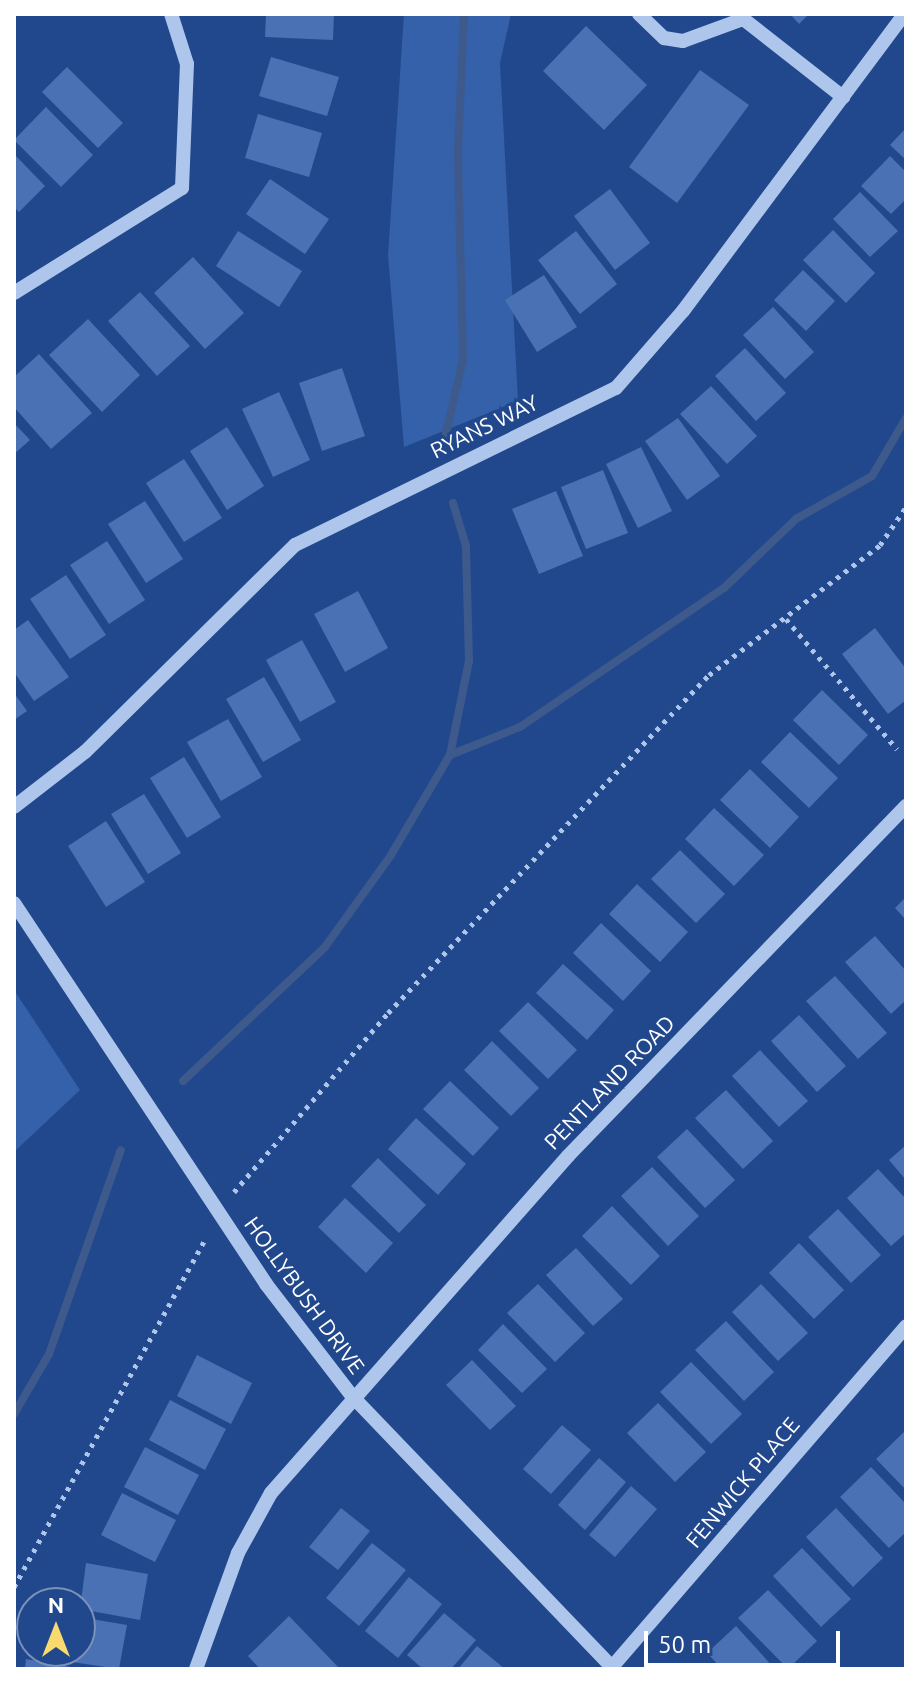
<!DOCTYPE html>
<html>
<head>
<meta charset="utf-8">
<style>
	body { margin:0 }
	#map { position:relative; width:920px; height:1683px; overflow:hidden; background:#21488c; font-family:Ubuntu,sans-serif }
	div>[style] { position:absolute }
	.green>* { inset:0; background:#3461a9 }
	.stream>* { height:8px; margin:-4px; padding:0 4px; transform-origin:4px; border-radius:4px; background:#3e5a8c }
	.building>* { inset:0; background:#4971b3 }
	.path>* { height:5px; margin-top:-2.5px; transform-origin:0; background:repeating-linear-gradient(90deg,#aec6eb 0 4px,transparent 0 10px) }
	.minor>* { height:14px; margin:-7px; padding:0 7px; transform-origin:7px; border-radius:7px; background:#aec6eb }
	span { translate:-50% -50%; white-space:nowrap; text-align:center; line-height:1.15; -webkit-text-stroke:6px #21488c; paint-order:stroke }
	.street-label { font-size:22px; color:#fff }
	.frame { position:absolute; inset:0; border:16px solid #fff; pointer-events:none }
	.north { position:absolute; left:16px; top:1587px; width:80px; height:80px; box-sizing:border-box; background:#21488c; border:2px solid #7a91ba; border-radius:50%; rotate:0deg; font-size:22px; font-weight:700; line-height:32px; text-align:center; color:#fff }
	.north::after { content:''; display:block; margin:auto; width:28px; height:36px; background:#f8da6f; clip-path:polygon(50% 0,100% 100%,50% 72%,0 100%) }
	.scale { position:absolute; left:644px; top:1631px; width:196px; height:36px; box-sizing:border-box; border:4px solid #fff; border-top:0; padding-left:10px; font-size:24px; line-height:28px; white-space:nowrap; color:#fff; -webkit-text-stroke:6px #21488c; paint-order:stroke }
</style>
</head>
<body>
<div id="map">
	<div class="green">
		<i style="clip-path:polygon(404px 14px,511px 14px,500px 63px,518px 401px,404px 447px,388px 255px)"></i>
		<i style="clip-path:polygon(14px 990px,80px 1090px,14px 1152px)"></i>
	</div>
	<div class="stream">
		<i style="left:446px;top:433px;width:75px;rotate:-76.9deg"></i>
		<i style="left:463px;top:360px;width:209px;rotate:-91.4deg"></i>
		<i style="left:458px;top:151px;width:137px;rotate:-87.5deg"></i>
		<i style="left:450px;top:755px;width:75px;rotate:-21.8deg"></i>
		<i style="left:520px;top:727px;width:247px;rotate:-34.3deg"></i>
		<i style="left:724px;top:588px;width:100px;rotate:-43.8deg"></i>
		<i style="left:796px;top:519px;width:87px;rotate:-29.5deg"></i>
		<i style="left:872px;top:476px;width:67px;rotate:-59.6deg"></i>
		<i style="left:183px;top:1081px;width:195px;rotate:-43.3deg"></i>
		<i style="left:325px;top:947px;width:113px;rotate:-54.3deg"></i>
		<i style="left:391px;top:855px;width:116px;rotate:-59.5deg"></i>
		<i style="left:450px;top:755px;width:96px;rotate:-78.6deg"></i>
		<i style="left:469px;top:661px;width:115px;rotate:-91.5deg"></i>
		<i style="left:466px;top:546px;width:45px;rotate:-106.8deg"></i>
		<i style="left:14px;top:1414px;width:69px;rotate:-59.7deg"></i>
		<i style="left:49px;top:1354px;width:216px;rotate:-70.6deg"></i>
	</div>
	<div class="building">
		<i style="clip-path:polygon(266px 14px,334px 14px,333px 40px,265px 37px)"></i>
		<i style="clip-path:polygon(790px 14px,809px 14px,799px 24px)"></i>
		<i style="clip-path:polygon(586px 26px,647px 85px,604px 130px,543px 71px)"></i>
		<i style="clip-path:polygon(271px 57px,339px 77px,327px 116px,259px 96px)"></i>
		<i style="clip-path:polygon(67px 67px,123px 123px,98px 148px,42px 92px)"></i>
		<i style="clip-path:polygon(700px 70px,749px 105px,677px 203px,629px 167px)"></i>
		<i style="clip-path:polygon(46px 107px,93px 155px,61px 187px,14px 140px)"></i>
		<i style="clip-path:polygon(258px 114px,322px 133px,309px 177px,245px 158px)"></i>
		<i style="clip-path:polygon(906px 128px,906px 160px,890px 145px)"></i>
		<i style="clip-path:polygon(14px 154px,45px 186px,19px 212px,14px 207px)"></i>
		<i style="clip-path:polygon(890px 156px,906px 172px,906px 199px,891px 214px,861px 186px)"></i>
		<i style="clip-path:polygon(270px 179px,329px 219px,305px 254px,246px 214px)"></i>
		<i style="clip-path:polygon(610px 189px,650px 243px,615px 270px,574px 216px)"></i>
		<i style="clip-path:polygon(860px 192px,898px 231px,870px 257px,833px 219px)"></i>
		<i style="clip-path:polygon(833px 230px,875px 273px,846px 303px,803px 260px)"></i>
		<i style="clip-path:polygon(238px 231px,302px 271px,279px 307px,216px 266px)"></i>
		<i style="clip-path:polygon(576px 231px,617px 284px,580px 314px,538px 260px)"></i>
		<i style="clip-path:polygon(193px 257px,244px 313px,205px 349px,154px 293px)"></i>
		<i style="clip-path:polygon(803px 270px,835px 301px,806px 331px,774px 300px)"></i>
		<i style="clip-path:polygon(544px 275px,577px 327px,537px 352px,505px 300px)"></i>
		<i style="clip-path:polygon(140px 292px,190px 346px,157px 376px,108px 321px)"></i>
		<i style="clip-path:polygon(773px 307px,814px 352px,785px 379px,743px 335px)"></i>
		<i style="clip-path:polygon(88px 319px,140px 375px,102px 412px,49px 355px)"></i>
		<i style="clip-path:polygon(745px 348px,786px 393px,756px 421px,715px 376px)"></i>
		<i style="clip-path:polygon(39px 354px,92px 413px,51px 449px,14px 407px,14px 377px)"></i>
		<i style="clip-path:polygon(342px 368px,365px 436px,322px 451px,299px 383px)"></i>
		<i style="clip-path:polygon(711px 386px,757px 436px,727px 464px,680px 414px)"></i>
		<i style="clip-path:polygon(279px 392px,310px 460px,273px 477px,242px 409px)"></i>
		<i style="clip-path:polygon(678px 418px,720px 476px,687px 500px,645px 441px)"></i>
		<i style="clip-path:polygon(14px 423px,30px 440px,14px 454px)"></i>
		<i style="clip-path:polygon(227px 427px,264px 486px,227px 510px,190px 451px)"></i>
		<i style="clip-path:polygon(641px 447px,672px 511px,638px 528px,606px 464px)"></i>
		<i style="clip-path:polygon(184px 459px,222px 518px,184px 542px,146px 483px)"></i>
		<i style="clip-path:polygon(603px 470px,628px 533px,586px 549px,561px 487px)"></i>
		<i style="clip-path:polygon(556px 491px,583px 556px,539px 574px,512px 509px)"></i>
		<i style="clip-path:polygon(145px 501px,183px 559px,146px 583px,108px 524px)"></i>
		<i style="clip-path:polygon(107px 541px,145px 600px,109px 624px,70px 565px)"></i>
		<i style="clip-path:polygon(66px 575px,106px 635px,70px 659px,30px 599px)"></i>
		<i style="clip-path:polygon(358px 591px,388px 648px,345px 672px,314px 614px)"></i>
		<i style="clip-path:polygon(28px 620px,69px 677px,34px 701px,14px 672px,14px 630px)"></i>
		<i style="clip-path:polygon(875px 628px,906px 669px,906px 700px,888px 714px,842px 654px)"></i>
		<i style="clip-path:polygon(302px 640px,336px 702px,300px 722px,266px 660px)"></i>
		<i style="clip-path:polygon(264px 677px,301px 740px,263px 762px,226px 699px)"></i>
		<i style="clip-path:polygon(822px 690px,868px 735px,839px 765px,793px 720px)"></i>
		<i style="clip-path:polygon(14px 693px,27px 711px,14px 720px)"></i>
		<i style="clip-path:polygon(228px 719px,262px 777px,221px 801px,187px 742px)"></i>
		<i style="clip-path:polygon(790px 732px,838px 778px,809px 808px,761px 762px)"></i>
		<i style="clip-path:polygon(184px 757px,221px 817px,187px 838px,150px 778px)"></i>
		<i style="clip-path:polygon(750px 769px,799px 817px,770px 848px,720px 800px)"></i>
		<i style="clip-path:polygon(144px 794px,181px 853px,148px 874px,111px 814px)"></i>
		<i style="clip-path:polygon(714px 808px,764px 855px,734px 886px,685px 839px)"></i>
		<i style="clip-path:polygon(106px 821px,145px 882px,106px 907px,68px 846px)"></i>
		<i style="clip-path:polygon(680px 850px,725px 894px,696px 923px,651px 879px)"></i>
		<i style="clip-path:polygon(637px 884px,688px 932px,660px 962px,609px 914px)"></i>
		<i style="clip-path:polygon(906px 897px,906px 920px,895px 908px)"></i>
		<i style="clip-path:polygon(601px 923px,651px 971px,623px 1001px,573px 953px)"></i>
		<i style="clip-path:polygon(875px 936px,906px 971px,906px 1000px,891px 1014px,845px 962px)"></i>
		<i style="clip-path:polygon(563px 964px,614px 1010px,587px 1040px,536px 993px)"></i>
		<i style="clip-path:polygon(835px 976px,887px 1033px,858px 1059px,806px 1001px)"></i>
		<i style="clip-path:polygon(528px 1002px,577px 1050px,548px 1079px,499px 1031px)"></i>
		<i style="clip-path:polygon(799px 1015px,846px 1066px,817px 1092px,771px 1041px)"></i>
		<i style="clip-path:polygon(492px 1041px,539px 1088px,511px 1116px,464px 1070px)"></i>
		<i style="clip-path:polygon(760px 1050px,808px 1101px,779px 1127px,732px 1076px)"></i>
		<i style="clip-path:polygon(450px 1081px,499px 1128px,473px 1156px,423px 1109px)"></i>
		<i style="clip-path:polygon(726px 1090px,773px 1141px,743px 1169px,695px 1118px)"></i>
		<i style="clip-path:polygon(416px 1118px,466px 1164px,438px 1195px,388px 1149px)"></i>
		<i style="clip-path:polygon(687px 1129px,735px 1180px,705px 1208px,657px 1157px)"></i>
		<i style="clip-path:polygon(906px 1145px,906px 1180px,889px 1160px)"></i>
		<i style="clip-path:polygon(378px 1158px,426px 1205px,399px 1233px,351px 1186px)"></i>
		<i style="clip-path:polygon(652px 1167px,699px 1216px,668px 1246px,621px 1196px)"></i>
		<i style="clip-path:polygon(878px 1169px,906px 1199px,906px 1233px,891px 1246px,847px 1198px)"></i>
		<i style="clip-path:polygon(345px 1198px,393px 1243px,366px 1273px,318px 1227px)"></i>
		<i style="clip-path:polygon(612px 1206px,660px 1256px,631px 1285px,582px 1236px)"></i>
		<i style="clip-path:polygon(838px 1209px,881px 1255px,851px 1283px,808px 1237px)"></i>
		<i style="clip-path:polygon(799px 1243px,844px 1290px,814px 1319px,769px 1273px)"></i>
		<i style="clip-path:polygon(576px 1248px,623px 1299px,593px 1326px,546px 1275px)"></i>
		<i style="clip-path:polygon(538px 1284px,585px 1333px,555px 1362px,507px 1313px)"></i>
		<i style="clip-path:polygon(761px 1284px,808px 1333px,778px 1361px,732px 1312px)"></i>
		<i style="clip-path:polygon(726px 1321px,774px 1372px,744px 1401px,695px 1350px)"></i>
		<i style="clip-path:polygon(503px 1324px,547px 1369px,522px 1393px,478px 1350px)"></i>
		<i style="clip-path:polygon(197px 1355px,252px 1383px,231px 1424px,177px 1396px)"></i>
		<i style="clip-path:polygon(472px 1360px,516px 1406px,490px 1430px,446px 1385px)"></i>
		<i style="clip-path:polygon(691px 1362px,742px 1414px,711px 1444px,660px 1392px)"></i>
		<i style="clip-path:polygon(170px 1400px,226px 1429px,205px 1470px,149px 1440px)"></i>
		<i style="clip-path:polygon(658px 1403px,706px 1452px,675px 1482px,627px 1433px)"></i>
		<i style="clip-path:polygon(562px 1425px,591px 1450px,551px 1494px,523px 1469px)"></i>
		<i style="clip-path:polygon(906px 1430px,906px 1490px,876px 1459px)"></i>
		<i style="clip-path:polygon(145px 1447px,199px 1475px,178px 1515px,124px 1487px)"></i>
		<i style="clip-path:polygon(599px 1458px,626px 1482px,585px 1530px,558px 1505px)"></i>
		<i style="clip-path:polygon(871px 1467px,906px 1504px,906px 1532px,889px 1548px,840px 1497px)"></i>
		<i style="clip-path:polygon(631px 1486px,657px 1509px,615px 1557px,589px 1535px)"></i>
		<i style="clip-path:polygon(122px 1493px,176px 1520px,155px 1562px,101px 1535px)"></i>
		<i style="clip-path:polygon(341px 1508px,370px 1531px,338px 1570px,309px 1547px)"></i>
		<i style="clip-path:polygon(836px 1508px,883px 1558px,853px 1587px,806px 1537px)"></i>
		<i style="clip-path:polygon(372px 1543px,406px 1570px,359px 1626px,326px 1598px)"></i>
		<i style="clip-path:polygon(802px 1548px,851px 1599px,821px 1627px,773px 1576px)"></i>
		<i style="clip-path:polygon(86px 1563px,148px 1574px,140px 1620px,80px 1609px)"></i>
		<i style="clip-path:polygon(409px 1577px,442px 1604px,398px 1658px,365px 1631px)"></i>
		<i style="clip-path:polygon(768px 1590px,817px 1641px,788px 1669px,738px 1618px)"></i>
		<i style="clip-path:polygon(444px 1613px,476px 1640px,451px 1669px,423px 1669px,407px 1655px)"></i>
		<i style="clip-path:polygon(289px 1616px,340px 1669px,260px 1669px,248px 1656px)"></i>
		<i style="clip-path:polygon(80px 1617px,127px 1625px,119px 1669px,52px 1659px,54px 1651px,80px 1651px)"></i>
		<i style="clip-path:polygon(736px 1626px,775px 1669px,722px 1669px,707px 1653px)"></i>
		<i style="clip-path:polygon(477px 1646px,505px 1669px,458px 1669px)"></i>
		<i style="clip-path:polygon(26px 1659px,71px 1667px,71px 1669px,25px 1669px)"></i>
	</div>
	<div class="path">
		<i style="left:786px;top:619px;width:171px;rotate:49.5deg"></i>
		<i style="left:234px;top:1192px;width:236px;rotate:-49.3deg"></i>
		<i style="left:388px;top:1013px;width:466px;rotate:-46.5deg"></i>
		<i style="left:709px;top:675px;width:215px;rotate:-37.2deg"></i>
		<i style="left:880px;top:545px;width:46px;rotate:-55.6deg"></i>
		<i style="left:14px;top:1587px;width:397px;rotate:-61.2deg"></i>
	</div>
	<div class="minor">
		<i style="left:639px;top:14px;width:35px;rotate:44deg"></i>
		<i style="left:664px;top:38px;width:19px;rotate:9deg"></i>
		<i style="left:683px;top:41px;width:64px;rotate:-20.1deg"></i>
		<i style="left:737px;top:14px;width:135px;rotate:38.1deg"></i>
		<i style="left:14px;top:293px;width:198px;rotate:-32deg"></i>
		<i style="left:182px;top:188px;width:124px;rotate:-87.7deg"></i>
		<i style="left:187px;top:64px;width:52px;rotate:-107.7deg"></i>
		<i style="left:14px;top:807px;width:90px;rotate:-37.8deg"></i>
		<i style="left:85px;top:752px;width:295px;rotate:-44.6deg"></i>
		<i style="left:295px;top:545px;width:357px;rotate:-26.1deg"></i>
		<i style="left:616px;top:388px;width:102px;rotate:-49deg"></i>
		<i style="left:683px;top:311px;width:370px;rotate:-53.3deg"></i>
		<i style="left:14px;top:903px;width:457px;rotate:56.5deg"></i>
		<i style="left:266px;top:1284px;width:141px;rotate:52.5deg"></i>
		<i style="left:352px;top:1396px;width:378px;rotate:46.2deg"></i>
		<i style="left:612px;top:1667px;width:450px;rotate:-49.2deg"></i>
		<i style="left:196px;top:1669px;width:123px;rotate:-70.1deg"></i>
		<i style="left:238px;top:1553px;width:68px;rotate:-61.2deg"></i>
		<i style="left:271px;top:1493px;width:449px;rotate:-48.6deg"></i>
		<i style="left:568px;top:1156px;width:487px;rotate:-46deg"></i>
	</div>
	<div class="street-label">
		<span style="left:484px;top:426px;rotate:-26deg">RYANS WAY</span>
		<span style="left:609px;top:1082px;rotate:-46deg">PENTLAND ROAD</span>
		<span style="left:305px;top:1295px;rotate:54deg">HOLLYBUSH DRIVE</span>
		<span style="left:742px;top:1482px;rotate:-50deg">FENWICK PLACE</span>
	</div>
	<div class="frame"></div>
	<div class="north">N</div>
	<div class="scale">50 m</div>
</div>
</body>
</html>
